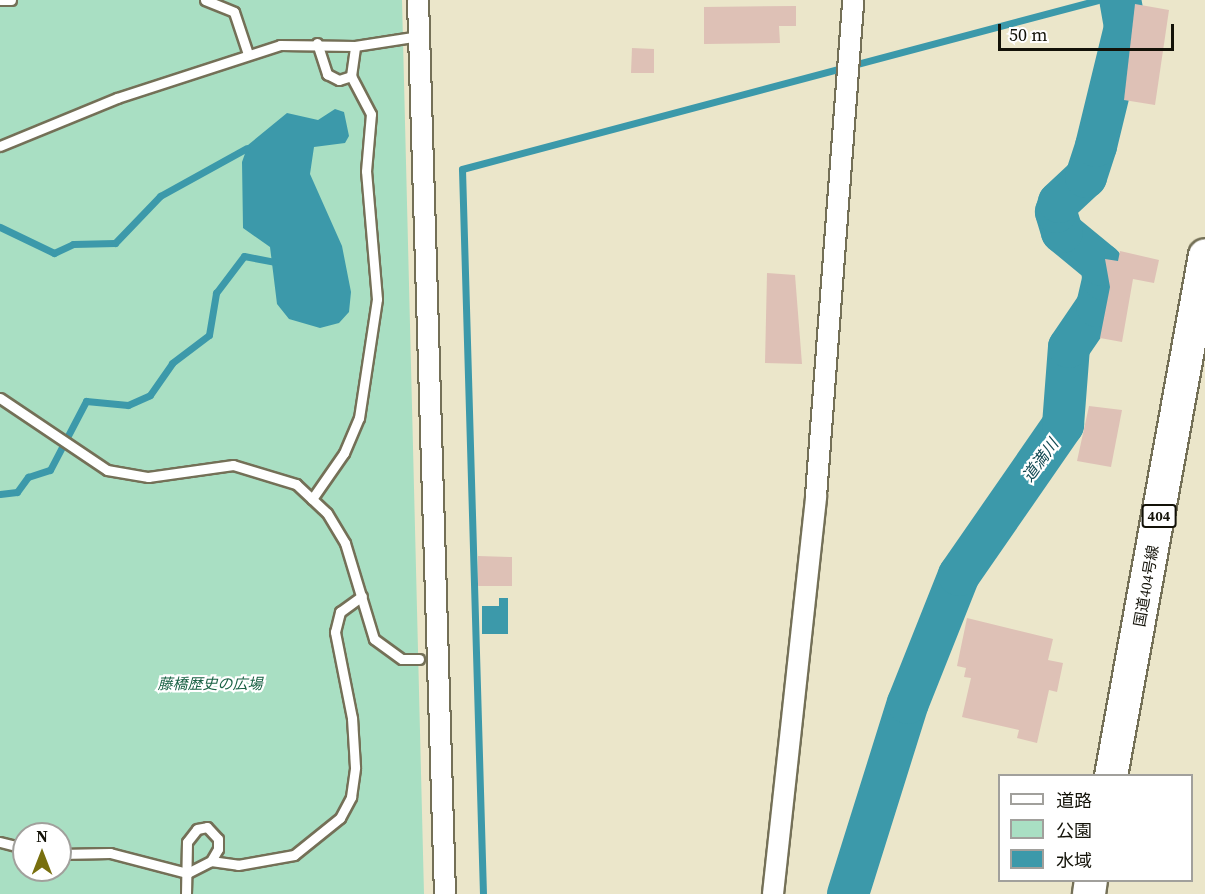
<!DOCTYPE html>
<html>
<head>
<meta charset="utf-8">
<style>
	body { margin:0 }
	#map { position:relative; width:1205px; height:894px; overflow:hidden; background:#ebe6ca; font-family:"Source Serif 4","Noto Sans JP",serif }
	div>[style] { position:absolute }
	.green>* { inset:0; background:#a9dfc3 }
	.water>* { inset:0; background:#3c99aa }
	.stream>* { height:7px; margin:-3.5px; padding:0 3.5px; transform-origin:3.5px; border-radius:3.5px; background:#3c99aa }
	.river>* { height:42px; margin:-21px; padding:0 21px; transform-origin:21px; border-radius:21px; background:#3c99aa }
	.building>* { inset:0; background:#dec1b6 }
	.roads { filter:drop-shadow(2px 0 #747057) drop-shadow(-2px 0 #747057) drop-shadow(0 2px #747057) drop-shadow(0 -2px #747057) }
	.service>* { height:9px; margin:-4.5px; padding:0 4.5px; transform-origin:4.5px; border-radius:4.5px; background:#fff }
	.minor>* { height:20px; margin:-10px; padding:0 10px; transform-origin:10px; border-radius:10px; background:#fff }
	.trunk>* { height:32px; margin:-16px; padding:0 16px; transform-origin:16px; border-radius:16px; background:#fff }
	span { translate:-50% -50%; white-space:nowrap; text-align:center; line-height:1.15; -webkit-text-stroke:4.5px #fff; paint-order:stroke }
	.shield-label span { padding:2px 4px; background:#fff; border:2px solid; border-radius:4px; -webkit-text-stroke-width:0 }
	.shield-label { font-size:14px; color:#131208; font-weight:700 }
	.street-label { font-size:15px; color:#131208 }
	.park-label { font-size:15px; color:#1a6144; font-style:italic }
	.water-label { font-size:16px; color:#144a53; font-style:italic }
	.legend { position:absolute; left:998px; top:774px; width:195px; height:108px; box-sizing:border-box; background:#fff; border:2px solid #a1a09c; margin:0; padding:8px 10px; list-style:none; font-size:18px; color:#131208 }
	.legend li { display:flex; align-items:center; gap:12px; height:30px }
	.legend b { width:30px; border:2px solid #a1a09c }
	.north { position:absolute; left:12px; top:822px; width:60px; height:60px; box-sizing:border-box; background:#fff; border:2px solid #a1a09c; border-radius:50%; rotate:0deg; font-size:16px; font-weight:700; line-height:24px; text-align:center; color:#131208 }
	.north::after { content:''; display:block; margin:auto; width:21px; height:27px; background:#786f0e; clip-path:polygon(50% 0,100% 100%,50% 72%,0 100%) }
	.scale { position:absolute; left:998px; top:24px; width:176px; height:27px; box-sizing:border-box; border:3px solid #131208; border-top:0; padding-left:8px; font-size:18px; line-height:21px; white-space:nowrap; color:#131208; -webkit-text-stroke:4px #fff; paint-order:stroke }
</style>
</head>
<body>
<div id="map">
	<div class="green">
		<i style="clip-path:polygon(evenodd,0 0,402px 0,424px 894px,0 894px,0 0,24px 834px,60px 834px,60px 870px,24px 870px,24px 834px)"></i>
	</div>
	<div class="water">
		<i style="clip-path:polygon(335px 109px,344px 112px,349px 136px,345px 143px,314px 147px,310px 174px,342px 246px,351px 292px,349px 312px,339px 323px,320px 328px,289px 319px,277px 304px,270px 247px,243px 228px,242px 162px,248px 145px,287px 113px,318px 120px)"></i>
		<i style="clip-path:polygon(499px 598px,508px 598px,508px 634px,482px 634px,482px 606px,499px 606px)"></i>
	</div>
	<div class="stream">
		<i style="left:0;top:227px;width:60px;rotate:25.7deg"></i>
		<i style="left:54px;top:253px;width:21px;rotate:-25deg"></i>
		<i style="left:73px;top:244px;width:42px;rotate:-1.4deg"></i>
		<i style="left:115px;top:243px;width:65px;rotate:-46.2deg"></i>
		<i style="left:160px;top:196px;width:99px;rotate:-28.9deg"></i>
		<i style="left:0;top:494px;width:17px;rotate:-7deg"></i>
		<i style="left:17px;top:492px;width:19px;rotate:-54deg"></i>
		<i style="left:28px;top:477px;width:23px;rotate:-18deg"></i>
		<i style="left:50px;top:470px;width:78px;rotate:-62.4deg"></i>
		<i style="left:86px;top:401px;width:42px;rotate:5.4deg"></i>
		<i style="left:128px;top:405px;width:24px;rotate:-24deg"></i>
		<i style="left:150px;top:395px;width:39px;rotate:-55deg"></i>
		<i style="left:172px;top:363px;width:46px;rotate:-37.1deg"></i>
		<i style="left:209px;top:335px;width:43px;rotate:-80.5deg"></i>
		<i style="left:216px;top:293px;width:46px;rotate:-52.9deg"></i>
		<i style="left:244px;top:256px;width:31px;rotate:11deg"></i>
		<i style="left:483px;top:894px;width:725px;rotate:-91.66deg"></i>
		<i style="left:462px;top:169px;width:658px;rotate:-14.88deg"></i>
	</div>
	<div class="river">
		<i style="left:848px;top:894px;width:200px;rotate:-72.6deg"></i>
		<i style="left:908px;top:703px;width:138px;rotate:-68.3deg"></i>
		<i style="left:959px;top:575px;width:183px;rotate:-55.3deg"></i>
		<i style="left:1063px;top:425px;width:78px;rotate:-85.6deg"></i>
		<i style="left:1069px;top:347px;width:50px;rotate:-55.7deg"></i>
		<i style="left:1097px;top:306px;width:28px;rotate:-77deg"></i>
		<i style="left:1103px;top:279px;width:14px;rotate:-94deg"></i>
		<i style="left:1102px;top:265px;width:52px;rotate:-140.5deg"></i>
		<i style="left:1062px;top:232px;width:21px;rotate:-107deg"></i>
		<i style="left:1056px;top:212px;width:10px;rotate:-73deg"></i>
		<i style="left:1059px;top:202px;width:37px;rotate:-43deg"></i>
		<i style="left:1086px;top:177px;width:33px;rotate:-72deg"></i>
		<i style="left:1096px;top:146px;width:122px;rotate:-76.3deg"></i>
		<i style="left:1125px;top:27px;width:27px;rotate:-100deg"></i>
	</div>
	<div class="building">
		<i style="clip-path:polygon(1135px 4px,1169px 10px,1155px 105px,1124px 100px)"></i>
		<i style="clip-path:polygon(796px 6px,796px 26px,779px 26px,780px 43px,704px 44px,704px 7px)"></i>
		<i style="clip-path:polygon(632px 48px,654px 49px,654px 73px,631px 73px)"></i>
		<i style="clip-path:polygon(1120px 251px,1159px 260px,1154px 283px,1133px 279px,1122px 342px,1100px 338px,1110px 287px,1105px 259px,1118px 261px)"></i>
		<i style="clip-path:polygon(767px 273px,795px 275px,802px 364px,765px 363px)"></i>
		<i style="clip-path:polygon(1089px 406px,1122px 410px,1111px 467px,1077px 461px)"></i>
		<i style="clip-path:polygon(478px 556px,512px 557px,512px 586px,478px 586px)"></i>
		<i style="clip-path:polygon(967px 618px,1053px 639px,1048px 660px,1063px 663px,1057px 692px,1049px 690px,1037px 743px,1017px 738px,1019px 730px,962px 717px,971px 678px,964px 677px,966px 668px,957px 666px)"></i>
	</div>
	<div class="roads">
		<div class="service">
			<i style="left:0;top:0;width:11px"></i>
			<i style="left:205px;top:0;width:31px;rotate:22deg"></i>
			<i style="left:234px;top:12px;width:44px;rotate:71.6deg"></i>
			<i style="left:317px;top:43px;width:33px;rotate:72deg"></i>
			<i style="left:327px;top:74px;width:13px;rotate:27deg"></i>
			<i style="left:339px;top:80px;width:13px;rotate:-18deg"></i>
			<i style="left:351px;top:76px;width:30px;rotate:-82deg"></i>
			<i style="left:0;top:146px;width:126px;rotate:-22.3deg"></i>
			<i style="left:117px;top:98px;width:171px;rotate:-18deg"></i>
			<i style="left:280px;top:45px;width:75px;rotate:0.8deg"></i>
			<i style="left:355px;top:46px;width:65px;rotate:-8.9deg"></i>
			<i style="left:0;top:398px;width:129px;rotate:33.9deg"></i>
			<i style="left:107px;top:470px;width:42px;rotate:9.7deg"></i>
			<i style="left:148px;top:477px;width:86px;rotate:-8deg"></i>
			<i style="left:233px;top:465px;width:66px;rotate:16.8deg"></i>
			<i style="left:296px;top:484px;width:42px;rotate:43.1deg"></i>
			<i style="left:327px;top:513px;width:35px;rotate:59deg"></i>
			<i style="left:345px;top:543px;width:100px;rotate:73.2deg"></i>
			<i style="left:374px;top:639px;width:34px;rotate:36deg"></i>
			<i style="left:402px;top:659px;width:17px"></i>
			<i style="left:312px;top:499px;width:56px;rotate:-55.2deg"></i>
			<i style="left:344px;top:453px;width:38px;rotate:-67deg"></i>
			<i style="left:359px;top:418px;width:120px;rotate:-81.4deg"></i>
			<i style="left:377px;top:299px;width:128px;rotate:-94.9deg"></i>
			<i style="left:366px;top:171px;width:57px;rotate:-85deg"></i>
			<i style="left:371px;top:114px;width:43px;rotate:-117.8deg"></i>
			<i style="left:0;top:842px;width:25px;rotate:14deg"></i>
			<i style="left:60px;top:854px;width:50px;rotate:-1.1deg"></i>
			<i style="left:110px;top:853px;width:80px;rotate:14.6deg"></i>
			<i style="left:211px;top:861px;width:27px;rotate:8deg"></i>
			<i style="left:238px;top:865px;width:57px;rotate:-10.1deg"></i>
			<i style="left:294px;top:855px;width:59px;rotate:-38.8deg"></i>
			<i style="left:340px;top:818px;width:24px;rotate:-62deg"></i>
			<i style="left:351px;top:797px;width:30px;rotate:-82deg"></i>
			<i style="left:355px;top:767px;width:49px;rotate:-93.5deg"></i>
			<i style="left:352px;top:718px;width:88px;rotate:-101.2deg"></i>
			<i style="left:335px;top:632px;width:21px;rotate:-76deg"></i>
			<i style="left:340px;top:612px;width:27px;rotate:-36deg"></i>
			<i style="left:186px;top:894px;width:52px;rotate:-88.9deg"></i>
			<i style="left:187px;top:842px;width:16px;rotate:-52deg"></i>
			<i style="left:197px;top:829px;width:10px;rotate:-11deg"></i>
			<i style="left:207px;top:827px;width:16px;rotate:47deg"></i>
			<i style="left:218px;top:839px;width:10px;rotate:90deg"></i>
			<i style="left:218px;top:849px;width:14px;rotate:120deg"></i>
			<i style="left:211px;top:861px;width:27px;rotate:153deg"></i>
		</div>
		<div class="minor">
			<i style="left:418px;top:0;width:894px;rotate:88.27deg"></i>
			<i style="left:773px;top:894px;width:400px;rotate:-83.8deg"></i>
			<i style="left:816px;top:496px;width:497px;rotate:-85.7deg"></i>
		</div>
		<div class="trunk">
			<i style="left:1111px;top:776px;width:529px;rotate:-79.77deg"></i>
			<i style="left:1089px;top:894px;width:14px;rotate:-82deg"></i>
		</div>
	</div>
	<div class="shield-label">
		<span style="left:1159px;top:516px">404</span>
	</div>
	<div class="street-label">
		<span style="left:1146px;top:586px;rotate:-80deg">国道404号線</span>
	</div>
	<div class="park-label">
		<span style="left:210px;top:684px">藤橋歴史の広場</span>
	</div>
	<div class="water-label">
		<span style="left:1040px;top:460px;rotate:-54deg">道満川</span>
	</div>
	<ul class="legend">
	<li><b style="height:8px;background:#fff"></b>道路</li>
	<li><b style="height:16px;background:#a9dfc3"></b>公園</li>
	<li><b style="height:16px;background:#3c99aa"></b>水域</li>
	</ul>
	<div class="north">N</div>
	<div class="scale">50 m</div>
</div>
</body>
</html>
